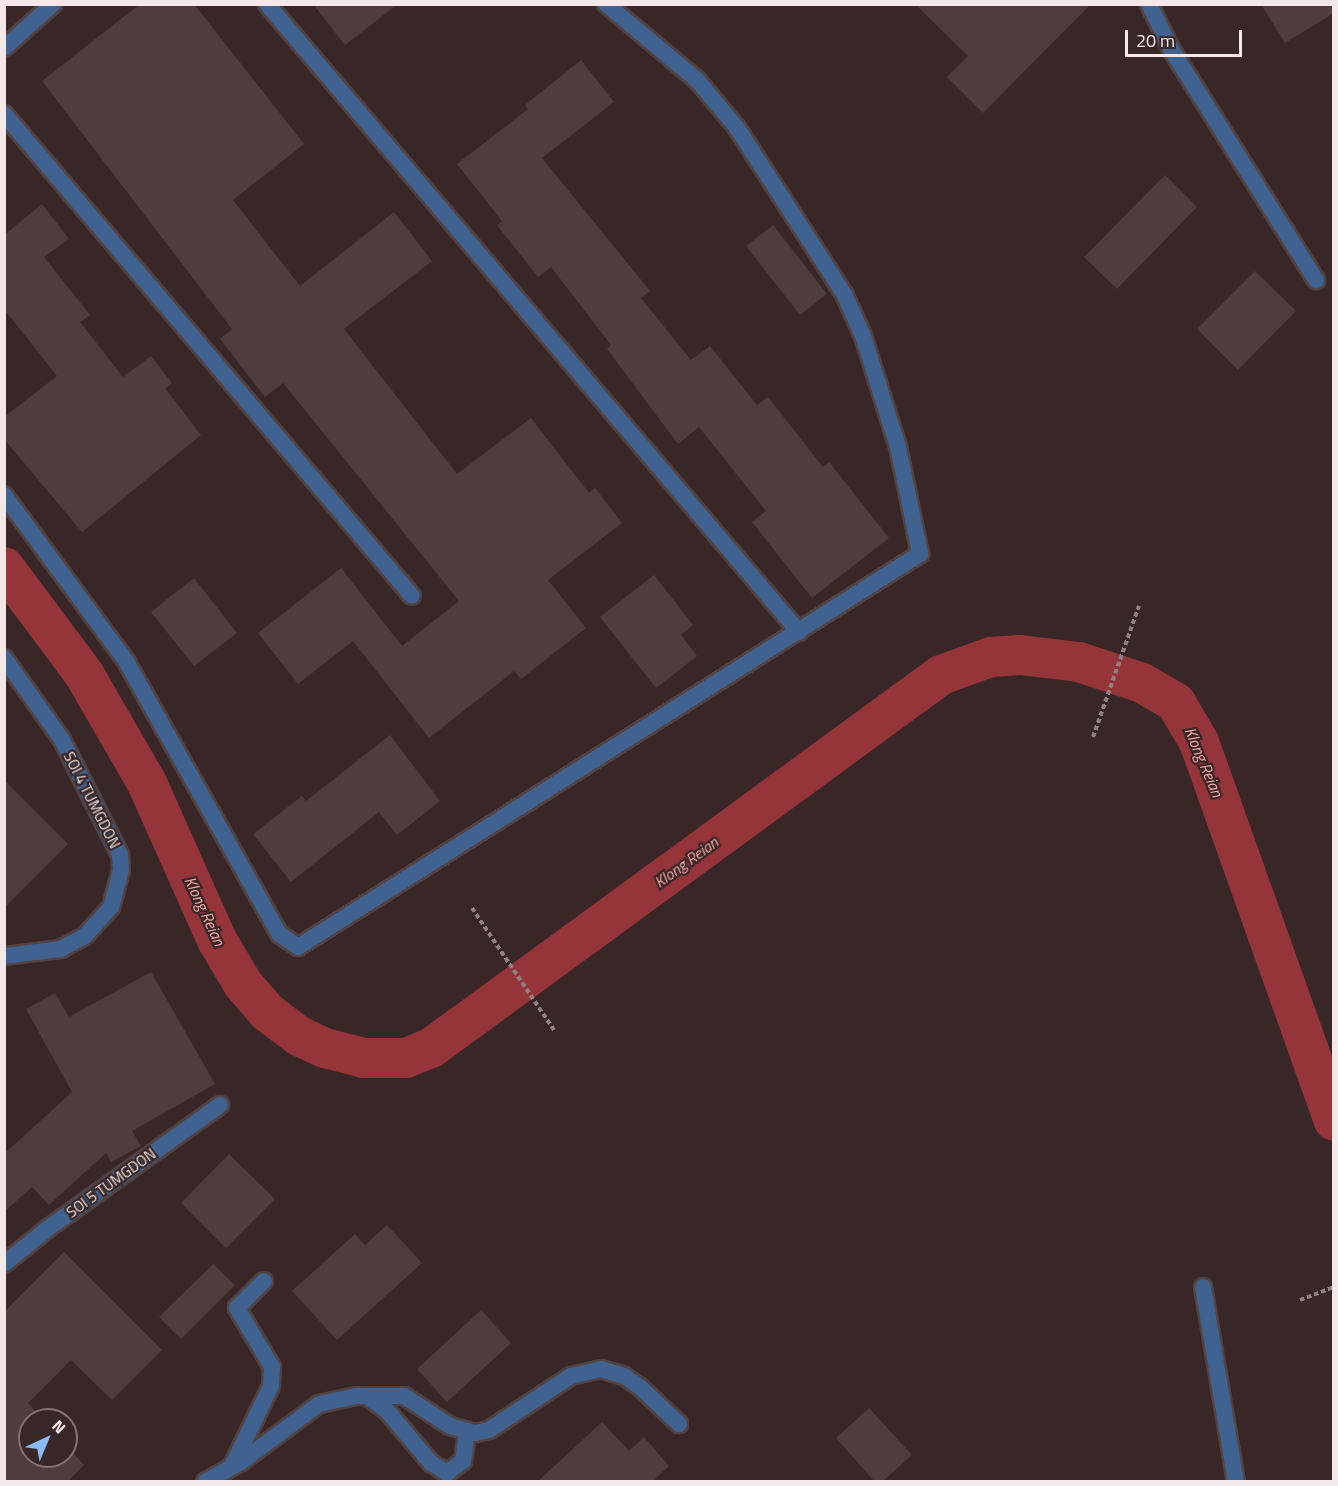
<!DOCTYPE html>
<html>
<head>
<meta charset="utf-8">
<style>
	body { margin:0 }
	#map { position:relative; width:1338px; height:1486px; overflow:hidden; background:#382726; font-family:"Titillium Web",sans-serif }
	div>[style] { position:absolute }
	.canal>* { height:40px; margin:-20px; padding:0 20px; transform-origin:20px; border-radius:20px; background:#95353a }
	.building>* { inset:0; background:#4f3d3d }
	.path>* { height:4px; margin-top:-2px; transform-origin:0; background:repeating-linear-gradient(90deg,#908281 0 4.5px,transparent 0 7.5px) }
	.roads { filter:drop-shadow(2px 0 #524241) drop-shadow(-2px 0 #524241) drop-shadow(0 2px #524241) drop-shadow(0 -2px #524241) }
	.service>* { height:16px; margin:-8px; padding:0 8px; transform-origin:8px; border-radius:8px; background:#406290 }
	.minor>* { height:16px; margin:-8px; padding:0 8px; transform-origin:8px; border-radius:8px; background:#406290 }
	span { translate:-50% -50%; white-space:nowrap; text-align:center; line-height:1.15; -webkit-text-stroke:4.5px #382726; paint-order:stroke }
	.street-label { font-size:15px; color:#f3e8e7 }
	.water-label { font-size:16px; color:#f9a9a7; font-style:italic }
	.frame { position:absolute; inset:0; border:6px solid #f3e8e7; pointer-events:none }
	.north { position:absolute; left:18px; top:1408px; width:60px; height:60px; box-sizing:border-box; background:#382726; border:2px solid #837473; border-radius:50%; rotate:44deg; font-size:16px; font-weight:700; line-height:24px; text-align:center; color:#f3e8e7 }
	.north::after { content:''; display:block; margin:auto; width:21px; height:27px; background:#8abafc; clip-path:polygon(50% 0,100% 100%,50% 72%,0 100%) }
	.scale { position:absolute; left:1125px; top:30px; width:117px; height:27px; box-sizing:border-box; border:3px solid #f3e8e7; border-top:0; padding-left:8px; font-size:18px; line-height:21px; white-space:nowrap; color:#f3e8e7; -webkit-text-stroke:4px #382726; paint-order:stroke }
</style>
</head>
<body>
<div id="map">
	<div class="canal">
		<i style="left:4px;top:567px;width:134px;rotate:53.2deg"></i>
		<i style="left:84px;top:674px;width:126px;rotate:60deg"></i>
		<i style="left:147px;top:783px;width:172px;rotate:66deg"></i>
		<i style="left:217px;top:940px;width:51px;rotate:59.4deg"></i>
		<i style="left:243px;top:984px;width:37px;rotate:49deg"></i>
		<i style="left:267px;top:1012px;width:40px;rotate:37deg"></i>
		<i style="left:299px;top:1036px;width:29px;rotate:25deg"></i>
		<i style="left:325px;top:1048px;width:40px;rotate:14.4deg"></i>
		<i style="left:364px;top:1058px;width:42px"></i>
		<i style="left:406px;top:1058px;width:27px;rotate:-22deg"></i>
		<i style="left:431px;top:1048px;width:632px;rotate:-36.18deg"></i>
		<i style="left:941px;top:675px;width:53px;rotate:-19.8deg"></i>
		<i style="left:991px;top:657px;width:29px;rotate:-4deg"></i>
		<i style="left:1020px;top:655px;width:59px;rotate:6.8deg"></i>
		<i style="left:1079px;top:662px;width:66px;rotate:18.4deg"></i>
		<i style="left:1142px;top:683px;width:39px;rotate:30deg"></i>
		<i style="left:1176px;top:703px;width:45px;rotate:59.5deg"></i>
		<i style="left:1199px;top:742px;width:402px;rotate:70.4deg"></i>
	</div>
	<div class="building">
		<i style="clip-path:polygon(140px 4px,194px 4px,304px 144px,233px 200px,300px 286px,394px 212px,432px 261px,344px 329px,457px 474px,531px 418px,589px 493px,595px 488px,622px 523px,548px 580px,586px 628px,521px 679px,514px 671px,429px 738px,353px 641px,298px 684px,258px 633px,341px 568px,402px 646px,459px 601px,283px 383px,265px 397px,220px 339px,232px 329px,42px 81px)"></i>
		<i style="clip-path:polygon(313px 4px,398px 4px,345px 45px)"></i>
		<i style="clip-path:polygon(915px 4px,1091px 4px,983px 113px,947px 77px,968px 56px)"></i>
		<i style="clip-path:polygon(1261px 4px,1334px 4px,1334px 13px,1285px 43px)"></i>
		<i style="clip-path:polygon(581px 60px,614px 102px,542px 158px,650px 291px,641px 298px,691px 360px,710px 346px,757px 405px,768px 397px,823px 467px,829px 462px,889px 538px,812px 598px,752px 522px,766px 511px,699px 427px,678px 444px,607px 349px,611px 345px,551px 267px,538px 277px,497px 225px,502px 221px,457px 164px,528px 109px,525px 105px)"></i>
		<i style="clip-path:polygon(1165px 175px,1197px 207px,1117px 289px,1084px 257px)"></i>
		<i style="clip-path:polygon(42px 204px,69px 239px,44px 257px,90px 315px,80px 322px,123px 377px,151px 356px,172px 383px,165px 388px,201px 435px,82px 532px,4px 439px,4px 417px,57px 376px,4px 309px,4px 235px)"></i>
		<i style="clip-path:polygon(773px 225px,827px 294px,800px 315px,746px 246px)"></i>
		<i style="clip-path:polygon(1255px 271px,1296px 311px,1238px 370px,1197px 329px)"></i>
		<i style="clip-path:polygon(654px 575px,693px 625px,681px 635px,697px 656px,656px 688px,600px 617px)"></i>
		<i style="clip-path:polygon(194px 578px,237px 633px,194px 666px,151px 612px)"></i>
		<i style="clip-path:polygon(390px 735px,440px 801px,397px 835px,379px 812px,291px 882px,253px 834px,302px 796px,306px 801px)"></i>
		<i style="clip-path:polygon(4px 780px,68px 844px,4px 908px)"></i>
		<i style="clip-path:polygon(151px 972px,215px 1084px,132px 1131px,141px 1146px,111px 1162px,106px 1153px,49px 1205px,32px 1187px,4px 1212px,4px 1154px,72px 1092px,26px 1009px,55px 993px,69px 1017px)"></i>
		<i style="clip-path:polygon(229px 1154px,275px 1199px,226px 1248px,181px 1203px)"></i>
		<i style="clip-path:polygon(387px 1225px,422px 1263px,337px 1340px,292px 1291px,355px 1234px,365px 1245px)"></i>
		<i style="clip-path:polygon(64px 1252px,162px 1350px,112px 1400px,71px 1360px,28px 1403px,44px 1420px,30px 1420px,30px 1456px,66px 1456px,66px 1445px,84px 1465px,67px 1482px,4px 1482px,4px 1312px)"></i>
		<i style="clip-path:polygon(213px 1264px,235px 1285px,181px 1339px,159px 1317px)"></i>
		<i style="clip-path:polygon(481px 1310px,511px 1343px,447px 1402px,417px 1369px)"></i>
		<i style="clip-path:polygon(869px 1408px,912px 1455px,882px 1482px,875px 1482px,836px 1438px)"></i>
		<i style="clip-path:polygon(602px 1422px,629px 1451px,644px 1437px,669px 1466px,655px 1479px,657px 1482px,537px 1482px)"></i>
	</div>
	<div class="path">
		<i style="left:1093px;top:737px;width:139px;rotate:-70.7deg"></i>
		<i style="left:472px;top:908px;width:147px;rotate:56.1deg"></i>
		<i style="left:1300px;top:1300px;width:36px;rotate:-21deg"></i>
	</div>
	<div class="roads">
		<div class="service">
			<i style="left:1203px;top:1287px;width:198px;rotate:80.4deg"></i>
		</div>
		<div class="minor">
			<i style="left:267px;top:4px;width:823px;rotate:49.73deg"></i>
			<i style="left:1149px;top:4px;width:50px;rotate:63.9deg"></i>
			<i style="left:1171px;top:49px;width:273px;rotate:57.9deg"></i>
			<i style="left:4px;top:48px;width:66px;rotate:-41.9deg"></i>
			<i style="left:4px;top:114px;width:631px;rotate:49.75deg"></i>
			<i style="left:4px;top:495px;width:206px;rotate:53.7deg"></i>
			<i style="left:126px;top:661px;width:313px;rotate:60.7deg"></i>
			<i style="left:279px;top:934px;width:23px;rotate:34deg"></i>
			<i style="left:298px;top:947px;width:736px;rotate:-32.29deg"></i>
			<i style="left:920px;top:554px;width:109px;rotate:-101.6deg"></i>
			<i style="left:898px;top:447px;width:116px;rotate:-107.5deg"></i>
			<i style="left:863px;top:336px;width:46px;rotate:-114.3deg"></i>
			<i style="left:844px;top:294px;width:197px;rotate:-122.8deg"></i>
			<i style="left:737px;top:128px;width:62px;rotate:-129.8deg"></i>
			<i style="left:697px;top:80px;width:119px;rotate:-140.1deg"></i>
			<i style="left:4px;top:658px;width:100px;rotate:54.7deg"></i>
			<i style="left:62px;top:740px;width:129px;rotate:63.2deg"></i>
			<i style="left:120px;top:855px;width:15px;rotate:86deg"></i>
			<i style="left:121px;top:870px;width:38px;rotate:105deg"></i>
			<i style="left:111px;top:907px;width:39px;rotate:132deg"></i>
			<i style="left:85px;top:936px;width:27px;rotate:152deg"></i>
			<i style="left:61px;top:949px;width:57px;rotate:173deg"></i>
			<i style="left:4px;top:1264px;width:55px;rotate:-39.1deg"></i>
			<i style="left:47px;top:1229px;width:213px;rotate:-35.6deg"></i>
			<i style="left:367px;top:1396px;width:26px;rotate:37deg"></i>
			<i style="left:388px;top:1412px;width:67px;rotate:49.9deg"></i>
			<i style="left:431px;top:1463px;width:19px;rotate:32deg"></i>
			<i style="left:447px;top:1473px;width:20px;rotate:-37deg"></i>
			<i style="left:463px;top:1461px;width:28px;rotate:-82deg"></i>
			<i style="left:232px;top:1466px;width:89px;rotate:-64deg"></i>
			<i style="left:271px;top:1386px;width:19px;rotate:-87deg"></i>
			<i style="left:272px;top:1367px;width:69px;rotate:-120.7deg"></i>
			<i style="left:237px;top:1308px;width:38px;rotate:-45deg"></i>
			<i style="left:205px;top:1482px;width:41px;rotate:-29.1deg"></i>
			<i style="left:241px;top:1462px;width:97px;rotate:-36.6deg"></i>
			<i style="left:319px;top:1404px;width:39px;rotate:-12deg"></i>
			<i style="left:357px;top:1396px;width:47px"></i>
			<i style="left:404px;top:1396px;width:55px;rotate:33.1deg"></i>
			<i style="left:450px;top:1426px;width:26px;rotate:16deg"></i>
			<i style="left:475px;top:1433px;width:14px;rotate:-12deg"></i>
			<i style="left:489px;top:1430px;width:98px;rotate:-33.4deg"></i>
			<i style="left:571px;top:1376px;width:31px;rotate:-13deg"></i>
			<i style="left:601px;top:1369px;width:24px;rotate:17deg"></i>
			<i style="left:624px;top:1376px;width:19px;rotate:35deg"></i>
			<i style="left:640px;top:1387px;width:54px;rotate:43.5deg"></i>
		</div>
	</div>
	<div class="street-label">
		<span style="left:92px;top:800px;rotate:63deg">SOI 4 TUMGDON</span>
		<span style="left:111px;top:1183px;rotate:-36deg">SOI 5 TUMGDON</span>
	</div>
	<div class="water-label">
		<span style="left:1204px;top:762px;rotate:67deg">Klong Reian</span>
		<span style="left:686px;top:862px;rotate:-36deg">Klong Reian</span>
		<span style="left:205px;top:911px;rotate:65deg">Klong Reian</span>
	</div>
	<div class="frame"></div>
	<div class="north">N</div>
	<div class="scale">20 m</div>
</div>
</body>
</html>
